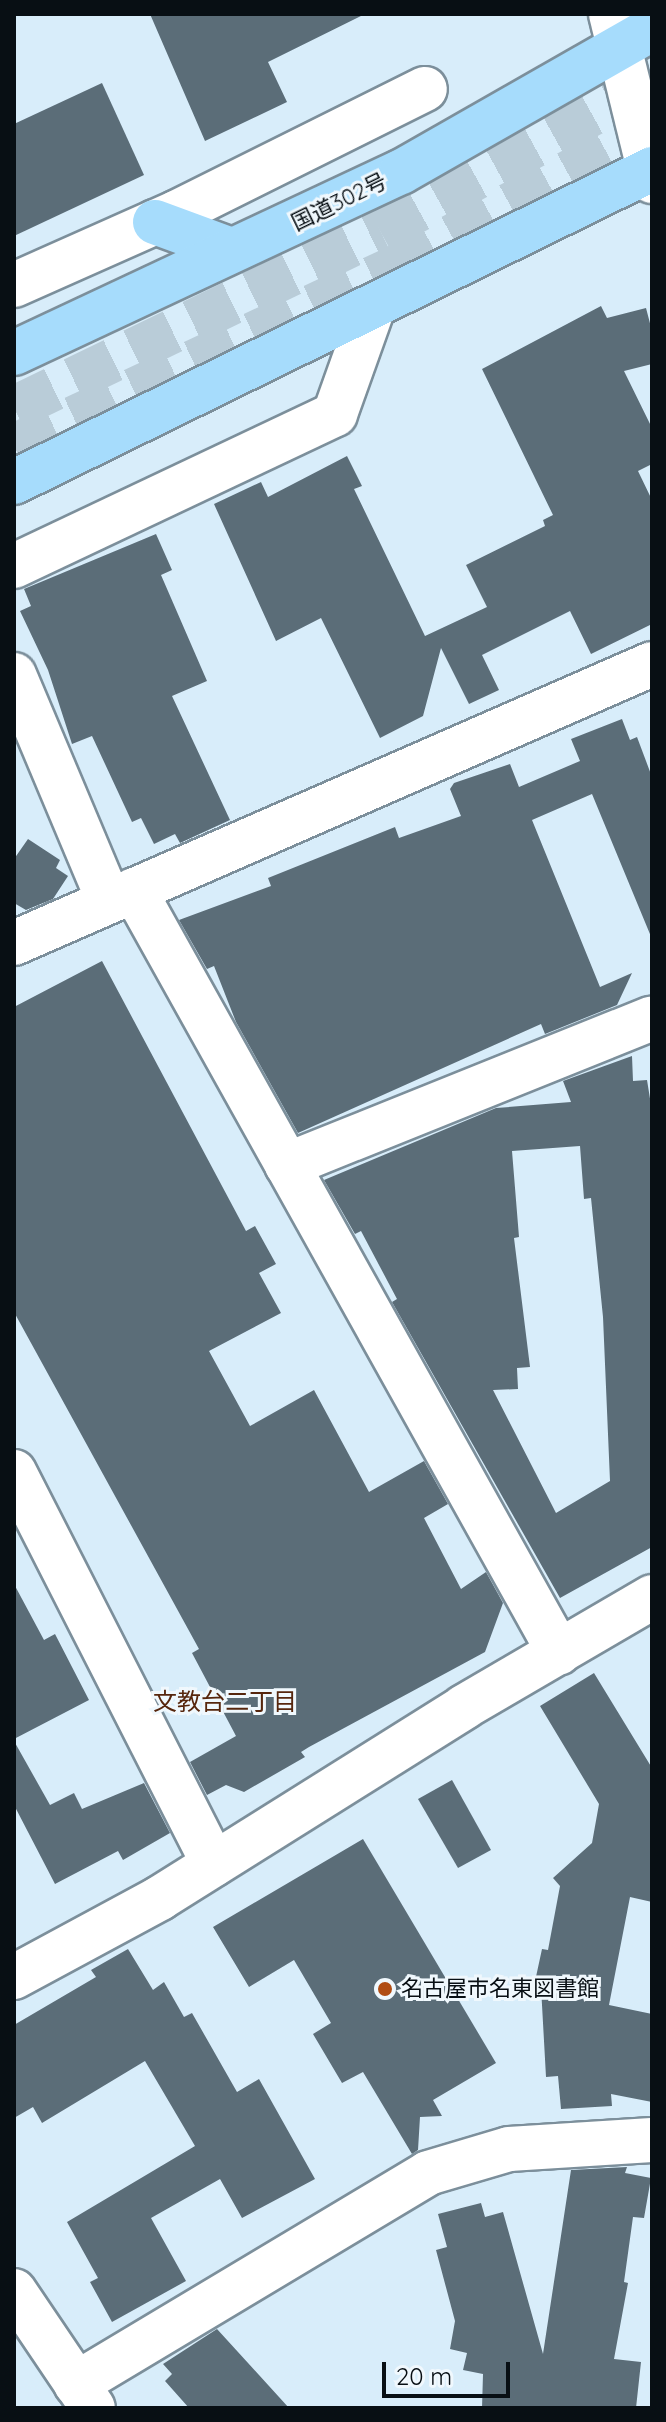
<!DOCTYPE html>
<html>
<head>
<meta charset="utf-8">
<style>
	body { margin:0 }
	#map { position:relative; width:666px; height:2422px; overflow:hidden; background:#d8edfa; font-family:Quicksand,"Noto Sans JP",sans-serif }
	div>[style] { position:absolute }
	.building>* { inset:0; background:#5b6d78 }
	.highway-tunnel>* { height:44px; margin-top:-22px; transform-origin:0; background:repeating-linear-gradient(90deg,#b9ccd8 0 44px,transparent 0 66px) }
	.roads { filter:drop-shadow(2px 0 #7c8f9b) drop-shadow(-2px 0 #7c8f9b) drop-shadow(0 2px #7c8f9b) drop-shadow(0 -2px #7c8f9b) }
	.street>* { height:44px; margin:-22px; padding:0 22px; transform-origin:22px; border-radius:22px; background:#fff }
	.secondary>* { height:44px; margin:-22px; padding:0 22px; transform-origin:22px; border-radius:22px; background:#fff }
	.highway>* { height:44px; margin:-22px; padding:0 22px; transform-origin:22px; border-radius:22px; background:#a6dcfc }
	.dots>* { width:22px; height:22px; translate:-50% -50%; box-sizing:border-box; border:4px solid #f0f8fd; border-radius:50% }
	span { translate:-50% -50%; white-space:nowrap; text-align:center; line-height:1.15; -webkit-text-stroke:6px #f0f8fd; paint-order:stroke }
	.street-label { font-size:22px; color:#080f14 }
	.poi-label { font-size:22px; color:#080f14 }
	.left { translate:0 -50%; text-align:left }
	.neighbourhood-label { font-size:24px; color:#56260d }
	.frame { position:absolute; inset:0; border:16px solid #080f14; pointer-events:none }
	.scale { position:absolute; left:382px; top:2362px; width:128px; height:36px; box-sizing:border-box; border:4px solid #080f14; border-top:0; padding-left:10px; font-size:24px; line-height:28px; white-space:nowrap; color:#080f14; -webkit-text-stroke:6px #f0f8fd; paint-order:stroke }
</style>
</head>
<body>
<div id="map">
	<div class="building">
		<i style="clip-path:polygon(150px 14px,365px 14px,268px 62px,287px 102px,205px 141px)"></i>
		<i style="clip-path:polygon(102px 83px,144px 175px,14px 236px,14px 124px)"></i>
		<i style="clip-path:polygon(601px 306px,607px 318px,646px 308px,652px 331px,652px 364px,624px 371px,652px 428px,652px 464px,638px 471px,652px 500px,652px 624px,591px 654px,570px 611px,482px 655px,499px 690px,469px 704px,441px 648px,423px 716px,380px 738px,321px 618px,276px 641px,214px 504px,261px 482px,268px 497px,347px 456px,362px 486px,354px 489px,425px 636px,487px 607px,466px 565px,545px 526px,543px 520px,553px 515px,482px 369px)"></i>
		<i style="clip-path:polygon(156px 534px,172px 570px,161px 575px,207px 681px,172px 696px,230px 820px,180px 843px,175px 834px,154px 844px,141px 818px,132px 822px,92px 736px,72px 744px,48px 670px,20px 611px,31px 606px,24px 589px)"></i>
		<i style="clip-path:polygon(622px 719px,630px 740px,637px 737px,652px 777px,652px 939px,592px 794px,532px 820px,600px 987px,632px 973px,617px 1005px,545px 1034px,541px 1024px,298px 1133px,236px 1022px,214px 966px,207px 969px,179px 920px,271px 886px,268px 878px,395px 827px,399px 838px,461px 816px,450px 789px,454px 783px,510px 764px,519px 787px,580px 761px,571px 739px)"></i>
		<i style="clip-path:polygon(28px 839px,60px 860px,56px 868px,68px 876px,53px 899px,26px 910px,14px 903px,14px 859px)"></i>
		<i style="clip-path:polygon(102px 961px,246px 1231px,255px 1226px,276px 1264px,259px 1273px,281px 1313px,209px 1351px,250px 1426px,314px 1390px,369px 1492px,424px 1461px,448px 1504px,424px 1518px,461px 1589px,486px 1572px,503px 1603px,485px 1652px,309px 1747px,301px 1752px,305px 1757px,244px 1792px,226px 1785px,207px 1795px,190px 1762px,236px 1736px,192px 1653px,199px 1649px,14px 1312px,14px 1007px)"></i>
		<i style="clip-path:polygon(evenodd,632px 1056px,633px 1081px,647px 1080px,652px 1111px,652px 1547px,560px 1598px,392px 1302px,397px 1299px,361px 1231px,355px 1234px,324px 1180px,496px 1108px,571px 1102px,563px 1081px,632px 1056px,580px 1146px,584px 1199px,591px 1198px,603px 1317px,610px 1481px,556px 1513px,493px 1390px,518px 1389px,517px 1368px,530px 1367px,514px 1238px,519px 1237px,512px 1151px,580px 1146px)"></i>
		<i style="clip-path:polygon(14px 1584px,44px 1640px,55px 1634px,89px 1700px,14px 1739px)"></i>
		<i style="clip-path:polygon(594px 1673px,652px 1768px,652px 1902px,630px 1897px,609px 2005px,652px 2014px,652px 2102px,611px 2094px,612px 2106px,561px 2109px,558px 2076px,546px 2077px,541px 1987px,534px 1986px,542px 1949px,548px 1950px,560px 1886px,553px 1878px,592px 1843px,599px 1804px,540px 1706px)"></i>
		<i style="clip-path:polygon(14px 1741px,50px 1805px,74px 1793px,82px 1809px,144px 1783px,170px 1833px,123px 1860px,118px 1851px,55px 1884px,14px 1805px)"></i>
		<i style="clip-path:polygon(452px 1780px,491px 1850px,458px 1868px,418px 1799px)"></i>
		<i style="clip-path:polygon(363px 1839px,496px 2063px,433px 2100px,442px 2116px,420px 2117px,418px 2150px,412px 2154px,363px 2072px,342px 2083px,313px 2034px,331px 2023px,294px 1960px,249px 1987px,213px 1927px)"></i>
		<i style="clip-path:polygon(128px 1949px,153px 1990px,164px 1982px,184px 2017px,192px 2013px,237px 2092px,259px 2079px,315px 2179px,242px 2218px,220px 2179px,151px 2218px,186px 2281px,112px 2322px,90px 2282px,98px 2278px,67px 2222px,195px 2146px,145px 2061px,42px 2123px,33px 2107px,14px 2118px,14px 2025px,96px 1977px,91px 1970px)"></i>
		<i style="clip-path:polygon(627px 2167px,625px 2173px,651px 2178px,644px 2218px,633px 2217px,624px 2282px,628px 2283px,614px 2359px,641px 2362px,636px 2408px,482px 2408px,483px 2374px,463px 2370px,467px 2353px,450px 2349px,455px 2321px,436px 2250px,447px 2247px,438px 2214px,481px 2203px,485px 2217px,503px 2212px,543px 2354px,571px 2170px)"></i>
		<i style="clip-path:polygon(217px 2329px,289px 2408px,189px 2408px,165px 2381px,172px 2374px,163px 2364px)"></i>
	</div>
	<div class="highway-tunnel">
		<i style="left:14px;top:408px;width:407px;rotate:-25.8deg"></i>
		<i style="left:380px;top:231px;width:311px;rotate:-28.9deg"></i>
		<i style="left:14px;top:446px;width:420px;rotate:-25.1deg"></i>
		<i style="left:394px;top:268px;width:294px;rotate:-28.7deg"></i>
	</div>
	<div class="roads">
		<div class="street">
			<i style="left:14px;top:285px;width:177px;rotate:-24deg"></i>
			<i style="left:176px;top:213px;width:278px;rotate:-26.5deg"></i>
			<i style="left:14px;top:566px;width:355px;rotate:-25.3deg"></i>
			<i style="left:335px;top:414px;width:110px;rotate:-70.4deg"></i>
			<i style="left:14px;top:675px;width:245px;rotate:67.2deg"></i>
			<i style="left:134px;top:890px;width:873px;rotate:60.85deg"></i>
			<i style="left:14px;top:943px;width:696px;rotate:-23.62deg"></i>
			<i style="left:287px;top:1165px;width:393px;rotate:-21.9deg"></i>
			<i style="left:14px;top:1472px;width:440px;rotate:63deg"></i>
			<i style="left:76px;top:2384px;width:410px;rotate:-30.9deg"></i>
			<i style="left:428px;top:2173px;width:84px;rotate:-16.5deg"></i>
			<i style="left:509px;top:2149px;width:143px;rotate:-3.6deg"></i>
		</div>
		<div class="secondary">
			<i style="left:611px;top:14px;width:172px;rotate:76.2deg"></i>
			<i style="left:14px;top:1977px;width:166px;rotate:-28.4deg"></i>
			<i style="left:160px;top:1898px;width:359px;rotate:-32.1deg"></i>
			<i style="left:464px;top:1707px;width:218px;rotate:-30.3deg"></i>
			<i style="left:14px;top:2291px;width:141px;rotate:56deg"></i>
		</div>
		<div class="highway">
			<i style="left:155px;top:222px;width:81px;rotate:20.2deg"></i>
			<i style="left:14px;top:353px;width:427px;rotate:-25.1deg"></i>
			<i style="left:401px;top:172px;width:289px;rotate:-29.7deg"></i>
			<i style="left:14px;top:482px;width:711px;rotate:-26.13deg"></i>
		</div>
	</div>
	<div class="dots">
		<i style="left:385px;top:1989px;background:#b04d14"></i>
	</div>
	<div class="street-label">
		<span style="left:339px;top:202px;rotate:-26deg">国道302号</span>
	</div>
	<div class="poi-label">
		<span class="left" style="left:401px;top:1989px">名古屋市名東図書館</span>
	</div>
	<div class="neighbourhood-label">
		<span style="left:225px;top:1702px">文教台二丁目</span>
	</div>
	<div class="frame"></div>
	<div class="scale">20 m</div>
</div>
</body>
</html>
